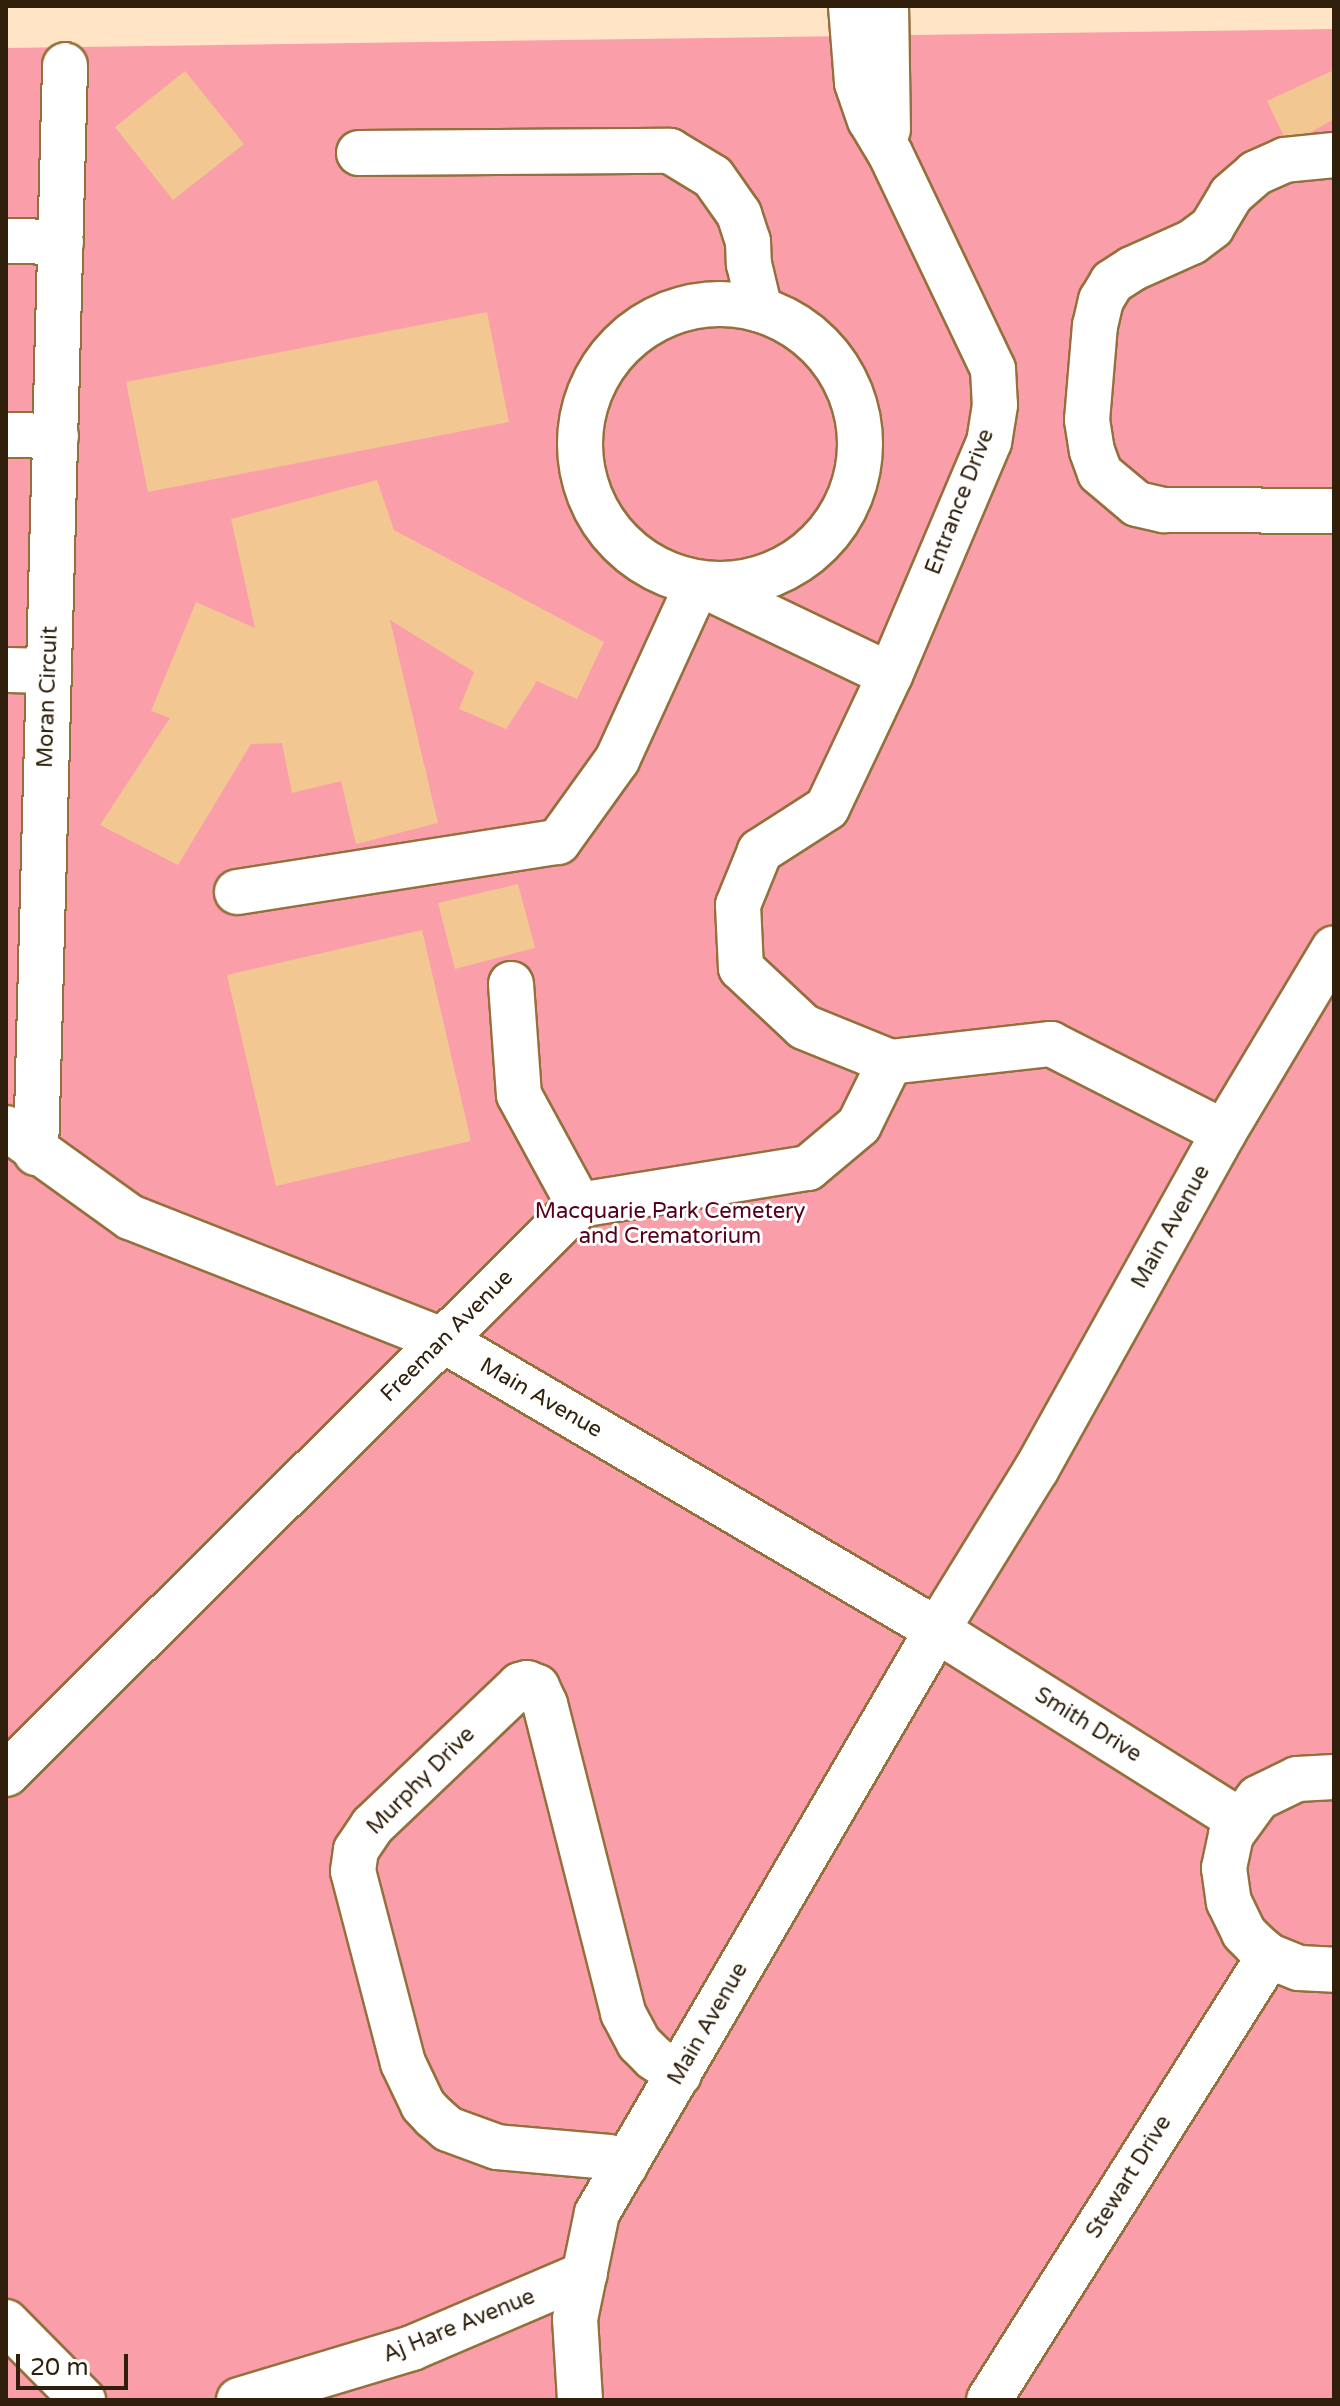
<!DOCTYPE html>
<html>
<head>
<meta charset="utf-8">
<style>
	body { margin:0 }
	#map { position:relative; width:1340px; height:2406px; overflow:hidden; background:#ffe5c5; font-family:"Varela Round",sans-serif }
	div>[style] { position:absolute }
	.green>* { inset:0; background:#fa9faa }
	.building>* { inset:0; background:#f2c792 }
	.roads { filter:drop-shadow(2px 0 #956f3c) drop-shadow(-2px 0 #956f3c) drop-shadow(0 2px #956f3c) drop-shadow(0 -2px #956f3c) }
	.minor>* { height:44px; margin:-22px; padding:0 22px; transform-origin:22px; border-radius:22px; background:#fff }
	.minor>.ring { margin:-22px; padding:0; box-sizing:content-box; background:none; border:44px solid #fff; border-radius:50% }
	span { translate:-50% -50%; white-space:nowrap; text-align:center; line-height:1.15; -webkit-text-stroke:6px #fff; paint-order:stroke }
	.street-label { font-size:22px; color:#30200b }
	.park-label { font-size:22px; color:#55001a }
	.frame { position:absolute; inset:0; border:8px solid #30200b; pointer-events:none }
	.scale { position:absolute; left:16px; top:2354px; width:112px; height:36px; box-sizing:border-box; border:4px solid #30200b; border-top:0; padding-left:10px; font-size:24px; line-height:28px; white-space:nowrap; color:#30200b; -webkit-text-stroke:6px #fff; paint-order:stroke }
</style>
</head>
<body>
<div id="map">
	<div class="green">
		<i style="clip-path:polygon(1334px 29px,1334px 2400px,6px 2400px,6px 48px)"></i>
	</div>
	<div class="building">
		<i style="clip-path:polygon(1334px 70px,1334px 119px,1288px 145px,1267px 101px)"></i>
		<i style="clip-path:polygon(185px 71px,244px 144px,173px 200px,115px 127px)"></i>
		<i style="clip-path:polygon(487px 312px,509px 422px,148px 492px,126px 382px)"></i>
		<i style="clip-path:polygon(377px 480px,394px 530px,604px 642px,577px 699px,537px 681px,506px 729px,459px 709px,474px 672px,390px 620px,438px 823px,356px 844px,341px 781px,292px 793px,282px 743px,251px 744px,178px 865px,100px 825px,170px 718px,151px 711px,196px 602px,255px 628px,231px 519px)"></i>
		<i style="clip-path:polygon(518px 884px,535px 948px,455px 969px,438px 903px)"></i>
		<i style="clip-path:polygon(422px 930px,471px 1141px,276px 1186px,227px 975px)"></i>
	</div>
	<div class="roads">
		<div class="minor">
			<i style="left:851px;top:6px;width:77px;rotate:85.5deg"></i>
			<i style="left:857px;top:83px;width:39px;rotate:71deg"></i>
			<i style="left:870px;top:120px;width:39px;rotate:59deg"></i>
			<i style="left:890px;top:153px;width:239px;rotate:64.5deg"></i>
			<i style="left:993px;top:369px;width:36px;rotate:87deg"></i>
			<i style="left:995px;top:405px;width:37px;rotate:99deg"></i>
			<i style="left:989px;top:442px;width:253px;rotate:113deg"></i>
			<i style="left:890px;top:675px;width:147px;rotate:115.3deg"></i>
			<i style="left:827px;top:808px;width:80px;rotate:147.3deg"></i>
			<i style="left:760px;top:851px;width:58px;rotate:112.2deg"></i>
			<i style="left:738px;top:905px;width:63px;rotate:87.3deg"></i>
			<i style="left:741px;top:968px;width:86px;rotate:43.1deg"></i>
			<i style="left:804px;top:1027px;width:93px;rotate:22.1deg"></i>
			<i style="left:886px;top:6px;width:124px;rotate:89.1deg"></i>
			<i style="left:359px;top:153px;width:311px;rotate:-0.4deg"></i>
			<i style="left:670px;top:151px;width:50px;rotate:31.2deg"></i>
			<i style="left:713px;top:177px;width:45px;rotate:54.9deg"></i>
			<i style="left:739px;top:214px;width:28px;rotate:72deg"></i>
			<i style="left:748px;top:241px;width:23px;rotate:88deg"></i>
			<i style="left:749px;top:264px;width:47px;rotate:76.6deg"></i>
			<i style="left:1334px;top:155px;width:49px;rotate:174.2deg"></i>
			<i style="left:1285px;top:160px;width:32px;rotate:156deg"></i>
			<i style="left:1256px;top:173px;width:33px;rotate:139deg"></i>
			<i style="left:1231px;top:195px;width:37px;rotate:121deg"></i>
			<i style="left:1212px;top:227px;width:25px;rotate:143deg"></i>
			<i style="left:1192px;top:242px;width:66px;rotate:155.8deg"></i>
			<i style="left:1132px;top:269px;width:24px;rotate:147deg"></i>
			<i style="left:1112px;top:282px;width:21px;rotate:121deg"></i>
			<i style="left:1101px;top:300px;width:26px;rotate:103deg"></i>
			<i style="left:1095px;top:325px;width:95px;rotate:94.8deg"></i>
			<i style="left:1087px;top:420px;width:31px;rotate:81deg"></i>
			<i style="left:1092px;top:451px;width:23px;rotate:70deg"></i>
			<i style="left:1100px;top:473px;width:48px;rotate:40deg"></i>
			<i style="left:1137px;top:504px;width:28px;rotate:13deg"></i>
			<i style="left:1164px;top:510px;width:170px;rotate:0.3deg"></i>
			<i style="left:6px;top:241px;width:55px;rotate:1deg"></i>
			<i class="ring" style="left:580px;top:304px;width:236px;height:236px"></i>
			<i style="left:6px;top:435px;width:50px;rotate:1.1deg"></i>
			<i style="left:6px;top:670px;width:43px;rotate:1.3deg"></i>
			<i style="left:237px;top:892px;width:325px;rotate:-8.9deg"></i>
			<i style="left:558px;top:842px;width:101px;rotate:-54.3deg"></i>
			<i style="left:617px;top:760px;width:195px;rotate:-65.4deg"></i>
			<i style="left:698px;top:583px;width:213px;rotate:25.6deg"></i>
			<i style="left:511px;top:984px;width:111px;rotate:85.9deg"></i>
			<i style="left:519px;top:1095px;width:125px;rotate:61.4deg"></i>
			<i style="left:6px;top:1128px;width:153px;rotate:35.7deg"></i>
			<i style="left:130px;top:1217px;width:336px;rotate:21.5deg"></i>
			<i style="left:443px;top:1340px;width:573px;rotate:30.41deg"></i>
			<i style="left:937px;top:1630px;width:357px;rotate:32.2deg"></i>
			<i style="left:36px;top:1153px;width:1088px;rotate:-88.47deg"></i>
			<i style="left:6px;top:1774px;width:808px;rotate:-44.8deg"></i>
			<i style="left:579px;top:1205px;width:232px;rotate:-9.2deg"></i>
			<i style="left:808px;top:1168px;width:67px;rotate:-40.1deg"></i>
			<i style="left:859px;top:1125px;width:70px;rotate:-63.8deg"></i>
			<i style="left:890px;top:1062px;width:162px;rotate:-6.4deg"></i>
			<i style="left:1051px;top:1044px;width:194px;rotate:27deg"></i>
			<i style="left:1334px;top:1777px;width:37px;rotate:177deg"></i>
			<i style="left:1297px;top:1779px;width:43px;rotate:154deg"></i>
			<i style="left:1258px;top:1798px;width:46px;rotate:126.1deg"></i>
			<i style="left:1231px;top:1835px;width:34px;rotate:102deg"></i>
			<i style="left:1224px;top:1868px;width:34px;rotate:82deg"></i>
			<i style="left:1229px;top:1902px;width:34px;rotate:64deg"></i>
			<i style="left:1244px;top:1933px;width:17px;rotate:45deg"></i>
			<i style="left:1256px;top:1945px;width:17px;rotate:40deg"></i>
			<i style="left:1269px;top:1956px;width:32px;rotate:22deg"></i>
			<i style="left:1299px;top:1968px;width:35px;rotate:3deg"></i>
			<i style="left:625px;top:2166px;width:18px;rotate:-151deg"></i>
			<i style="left:609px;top:2157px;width:112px;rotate:-174.9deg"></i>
			<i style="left:497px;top:2147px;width:52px;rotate:-159.8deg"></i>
			<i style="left:448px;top:2129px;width:18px;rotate:-139deg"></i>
			<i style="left:434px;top:2117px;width:16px;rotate:-133deg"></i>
			<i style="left:423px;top:2105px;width:47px;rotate:-115.5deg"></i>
			<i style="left:403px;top:2063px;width:198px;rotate:-104.6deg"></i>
			<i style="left:353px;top:1871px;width:21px;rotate:-82deg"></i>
			<i style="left:356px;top:1850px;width:29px;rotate:-56deg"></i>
			<i style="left:372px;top:1826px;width:204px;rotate:-43.6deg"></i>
			<i style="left:520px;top:1685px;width:7px;rotate:-16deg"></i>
			<i style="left:527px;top:1683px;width:11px;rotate:22deg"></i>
			<i style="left:537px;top:1687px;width:19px;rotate:65deg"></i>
			<i style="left:545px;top:1704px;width:319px;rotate:75.8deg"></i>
			<i style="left:623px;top:2013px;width:34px;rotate:62deg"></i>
			<i style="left:639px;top:2043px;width:21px;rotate:45deg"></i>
			<i style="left:654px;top:2058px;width:30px;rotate:33deg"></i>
			<i style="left:6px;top:2322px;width:110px;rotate:45.4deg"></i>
			<i style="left:239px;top:2400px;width:181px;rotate:-16.7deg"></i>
			<i style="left:412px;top:2348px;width:188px;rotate:-23.2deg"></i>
			<i style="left:580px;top:2400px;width:81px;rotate:-93.5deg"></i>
			<i style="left:575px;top:2319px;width:108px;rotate:-78.3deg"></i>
			<i style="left:597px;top:2213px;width:675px;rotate:-59.75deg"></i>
			<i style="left:937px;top:1630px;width:188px;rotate:-58.3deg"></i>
			<i style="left:1036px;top:1470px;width:387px;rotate:-60.9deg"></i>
			<i style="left:1224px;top:1132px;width:214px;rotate:-59.1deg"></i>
			<i style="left:989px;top:2400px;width:525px;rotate:-57.76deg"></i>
		</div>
	</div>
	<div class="street-label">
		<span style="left:960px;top:502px;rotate:-69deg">Entrance Drive</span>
		<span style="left:48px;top:697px;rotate:-88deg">Moran Circuit</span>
		<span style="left:1171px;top:1227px;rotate:-61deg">Main Avenue</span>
		<span style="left:447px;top:1336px;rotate:-45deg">Freeman Avenue</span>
		<span style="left:541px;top:1398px;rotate:30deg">Main Avenue</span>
		<span style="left:1088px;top:1725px;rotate:32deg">Smith Drive</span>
		<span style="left:421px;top:1781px;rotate:-45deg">Murphy Drive</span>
		<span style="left:708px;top:2024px;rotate:-60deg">Main Avenue</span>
		<span style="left:1129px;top:2177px;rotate:-58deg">Stewart Drive</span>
		<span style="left:459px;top:2326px;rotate:-22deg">Aj Hare Avenue</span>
	</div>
	<div class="park-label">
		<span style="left:670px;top:1224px">Macquarie Park Cemetery<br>and Crematorium</span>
	</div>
	<div class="frame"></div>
	<div class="scale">20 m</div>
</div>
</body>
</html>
